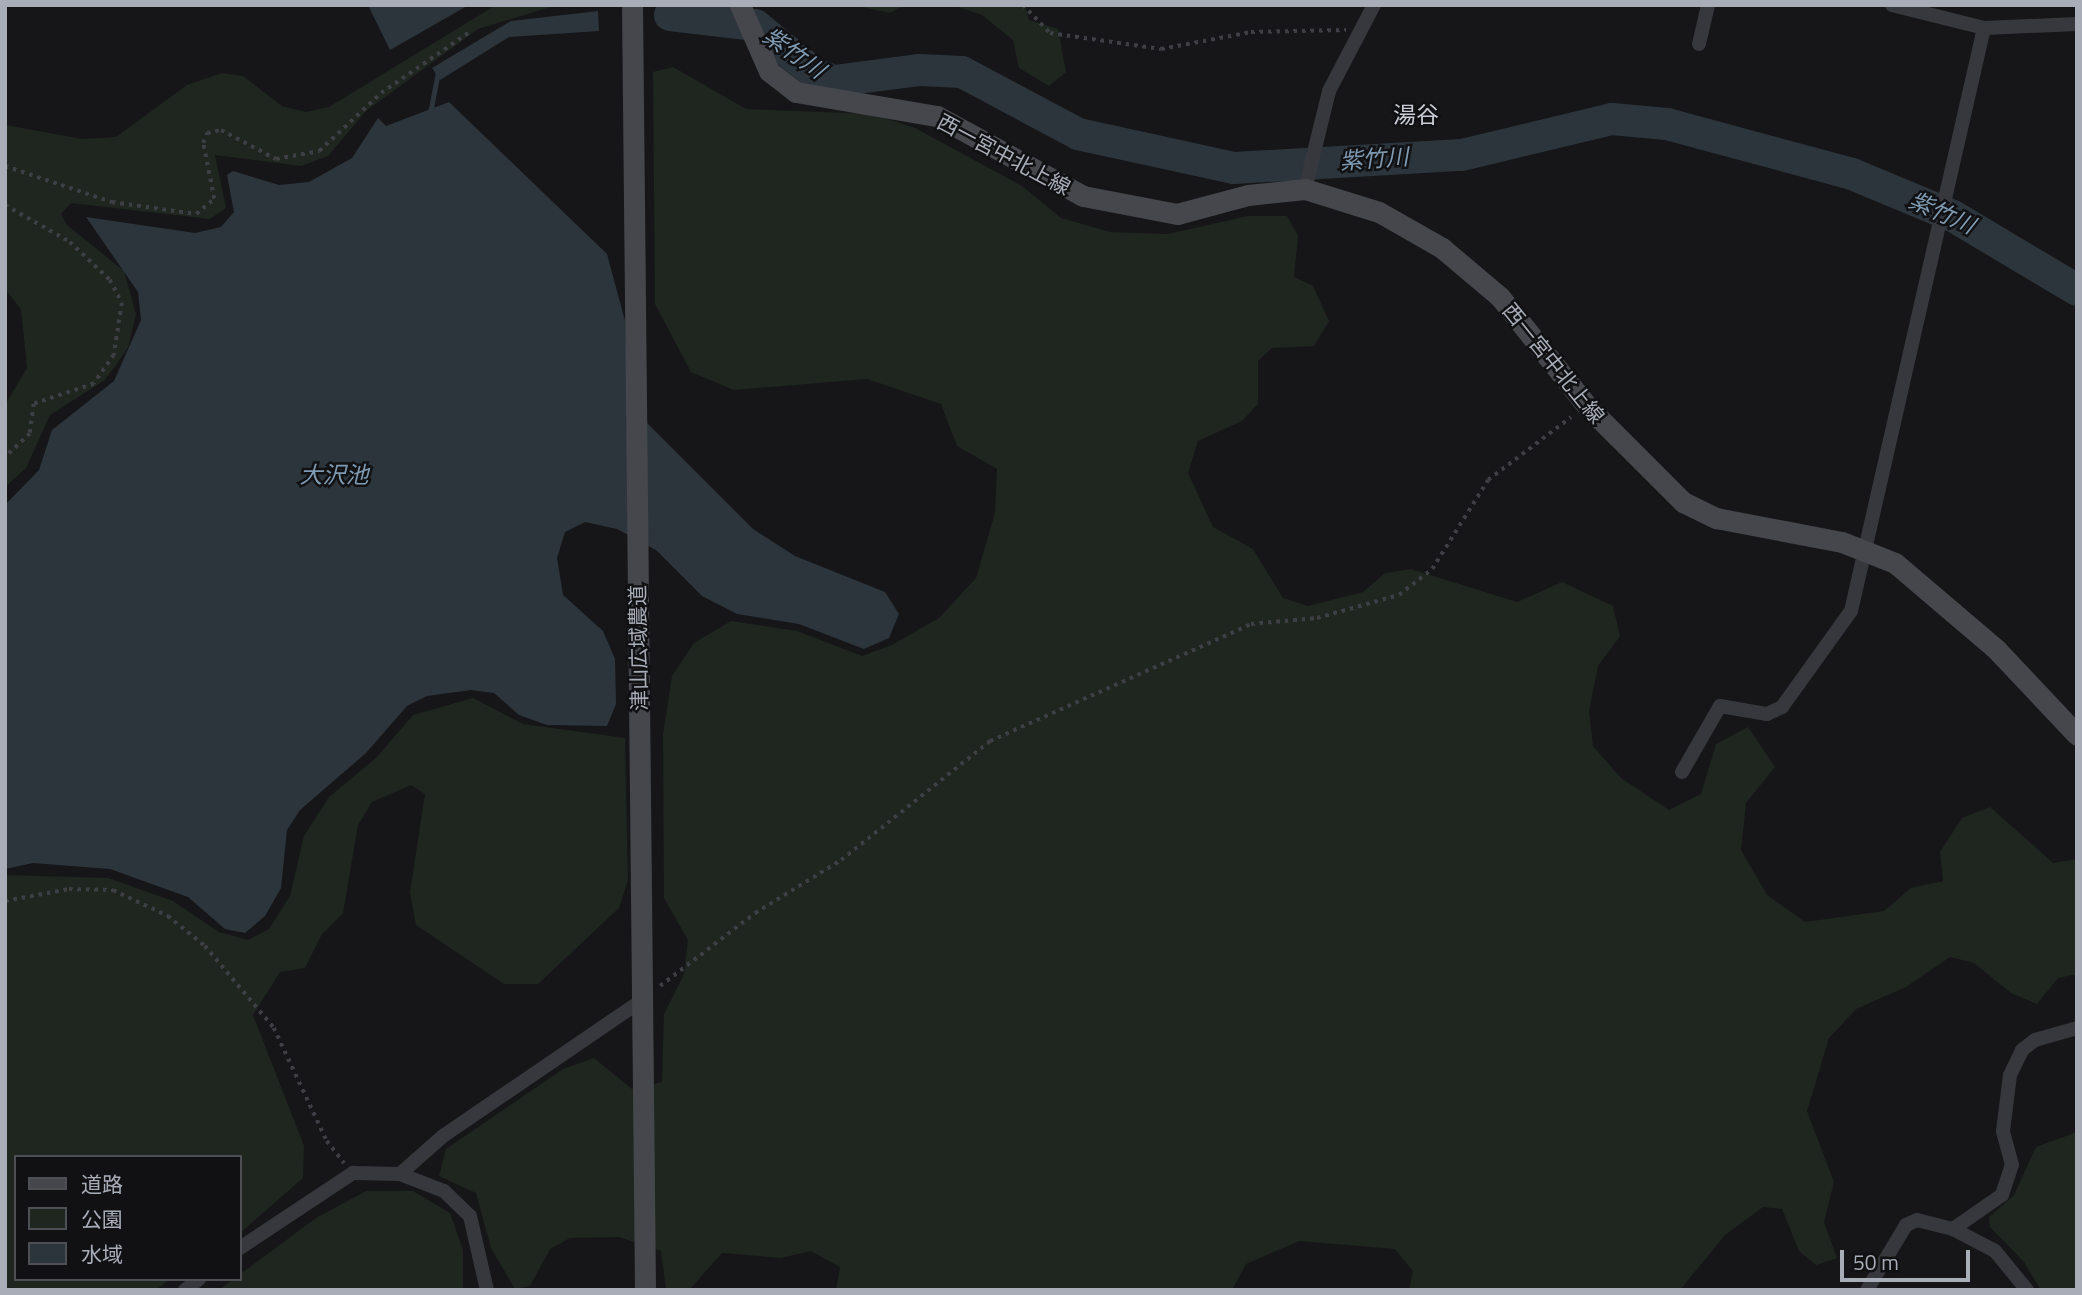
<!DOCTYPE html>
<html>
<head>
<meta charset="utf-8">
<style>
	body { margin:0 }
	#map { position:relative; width:2082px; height:1295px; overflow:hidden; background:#161618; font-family:"Titillium Web","Noto Sans JP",sans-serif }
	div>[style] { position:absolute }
	.green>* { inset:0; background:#1e261f }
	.water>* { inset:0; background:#2c353c }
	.stream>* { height:5px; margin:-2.5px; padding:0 2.5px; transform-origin:2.5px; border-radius:2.5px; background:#2c353c }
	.river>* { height:32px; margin:-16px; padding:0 16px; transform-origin:16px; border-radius:16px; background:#2c353c }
	.path>* { height:3.5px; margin-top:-1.75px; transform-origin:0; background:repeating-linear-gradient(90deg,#3d3f44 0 3.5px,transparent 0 8.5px) }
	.street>* { height:14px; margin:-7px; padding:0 7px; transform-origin:7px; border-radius:7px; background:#37383d }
	.secondary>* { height:21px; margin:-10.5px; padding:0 10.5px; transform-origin:10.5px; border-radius:10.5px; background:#45474d }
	span { translate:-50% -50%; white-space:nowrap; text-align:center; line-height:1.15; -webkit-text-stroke:5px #111113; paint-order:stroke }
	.street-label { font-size:21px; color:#a8adb8 }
	.water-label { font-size:23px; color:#7f9bb3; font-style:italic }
	.neighbourhood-label { font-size:23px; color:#c9ccd4 }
	.frame { position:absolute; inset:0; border:7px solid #a8adb8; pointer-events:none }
	.legend { position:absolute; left:14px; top:1155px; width:228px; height:126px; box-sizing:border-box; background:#111113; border:2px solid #4d4f55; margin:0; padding:9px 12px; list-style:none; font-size:21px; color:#a8adb8 }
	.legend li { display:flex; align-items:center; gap:14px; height:35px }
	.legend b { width:35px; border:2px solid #4d4f55 }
	.scale { position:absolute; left:1840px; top:1250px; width:130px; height:32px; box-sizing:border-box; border:4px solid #a8adb8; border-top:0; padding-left:9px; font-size:21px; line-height:24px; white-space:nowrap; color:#a8adb8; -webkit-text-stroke:5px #111113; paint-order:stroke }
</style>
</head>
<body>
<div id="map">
	<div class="green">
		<i style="clip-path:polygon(496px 5px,557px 5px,478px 29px,366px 111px,328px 156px,301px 166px,215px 155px,226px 208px,210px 219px,71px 203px,61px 214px,67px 225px,124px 271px,136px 314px,128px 348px,105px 380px,50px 415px,26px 468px,5px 487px,5px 405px,27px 368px,21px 309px,5px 289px,5px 125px,82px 139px,116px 137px,187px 85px,222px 73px,243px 76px,282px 106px,306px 112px,329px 107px)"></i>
		<i style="clip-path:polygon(854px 5px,905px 5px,890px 13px)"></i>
		<i style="clip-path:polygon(952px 5px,1025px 5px,1029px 20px,1058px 29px,1066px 72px,1049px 86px,1019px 68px,1013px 40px,982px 15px)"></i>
		<i style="clip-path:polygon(673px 67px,746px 109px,872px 114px,915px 128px,1022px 186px,1061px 218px,1110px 232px,1168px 234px,1248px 216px,1287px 216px,1298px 236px,1294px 277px,1313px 286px,1329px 321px,1314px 346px,1272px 348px,1258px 361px,1258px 404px,1242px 421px,1198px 441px,1188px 473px,1213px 527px,1253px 549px,1283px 598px,1308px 606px,1363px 592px,1385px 573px,1411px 569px,1517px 602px,1562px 582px,1613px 606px,1620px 636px,1598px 666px,1589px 711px,1593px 746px,1621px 778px,1669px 810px,1701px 794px,1716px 744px,1748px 727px,1775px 767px,1746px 803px,1741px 850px,1767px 895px,1805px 922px,1884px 911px,1911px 888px,1943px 881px,1940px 852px,1962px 818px,1990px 807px,2053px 863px,2077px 859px,2077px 974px,2058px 978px,2037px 1004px,2011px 993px,1974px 963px,1950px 957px,1906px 987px,1856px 1009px,1829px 1038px,1807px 1111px,1834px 1182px,1824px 1222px,1837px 1258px,1816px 1265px,1799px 1251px,1782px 1209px,1763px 1207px,1725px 1235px,1680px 1290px,1409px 1290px,1413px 1271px,1395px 1249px,1299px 1241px,1246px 1264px,1232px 1290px,836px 1290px,840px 1267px,811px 1251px,781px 1258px,722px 1253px,689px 1290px,666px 1290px,661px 1251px,619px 1237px,570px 1238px,550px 1249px,530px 1286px,515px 1289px,491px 1248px,476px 1193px,439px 1176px,446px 1149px,563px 1069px,594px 1058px,632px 1089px,662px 1082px,664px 1014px,684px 974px,688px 940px,664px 898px,663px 735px,672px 676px,694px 643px,731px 621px,797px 631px,862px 656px,892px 645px,939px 618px,976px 578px,995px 513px,997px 469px,957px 446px,941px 404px,867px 379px,734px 390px,691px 372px,655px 304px,653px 72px)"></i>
		<i style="clip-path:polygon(473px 698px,523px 724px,625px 738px,628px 880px,619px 908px,538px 984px,504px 984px,416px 925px,410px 892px,425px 794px,411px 785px,372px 802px,358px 825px,343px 913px,322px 934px,305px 968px,280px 972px,253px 1015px,304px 1146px,303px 1178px,240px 1233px,240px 1157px,16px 1157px,16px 1279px,170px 1279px,156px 1290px,5px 1290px,5px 875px,108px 878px,173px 901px,219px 932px,248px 940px,269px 929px,290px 896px,304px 836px,329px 797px,376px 758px,413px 715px)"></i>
		<i style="clip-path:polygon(2077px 1132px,2077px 1290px,2041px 1290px,2024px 1262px,1990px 1227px,1989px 1217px,2014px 1195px,2036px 1147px)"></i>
		<i style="clip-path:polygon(366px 1191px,413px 1191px,450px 1213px,463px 1250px,463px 1290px,219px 1290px,316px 1218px)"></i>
	</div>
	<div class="water">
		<i style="clip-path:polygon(368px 5px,466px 5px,467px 6px,390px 50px)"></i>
		<i style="clip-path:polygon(598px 11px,599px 31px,509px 37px,440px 80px,432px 68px,511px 21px)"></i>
		<i style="clip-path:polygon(449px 102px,607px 254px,625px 321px,628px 404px,753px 529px,795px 556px,885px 592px,899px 614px,889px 638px,864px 649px,799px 624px,737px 614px,702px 596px,656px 550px,617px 529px,585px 522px,565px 532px,557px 558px,563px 595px,603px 631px,615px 659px,616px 704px,607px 726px,547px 725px,519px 715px,494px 693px,471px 690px,427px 696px,407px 706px,366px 753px,300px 810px,287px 830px,281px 888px,265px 916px,245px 933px,225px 929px,188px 897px,110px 869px,33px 863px,5px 869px,5px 505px,39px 470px,52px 430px,114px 381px,141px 320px,138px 292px,86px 217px,195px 233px,221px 227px,234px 212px,227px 175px,233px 171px,279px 185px,309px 182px,352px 158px,378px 118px,386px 126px)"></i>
	</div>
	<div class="stream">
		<i style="left:430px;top:113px;width:42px;rotate:-79deg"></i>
	</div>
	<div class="river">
		<i style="left:670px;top:15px;width:86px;rotate:6.7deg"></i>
		<i style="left:755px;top:25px;width:76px;rotate:39.1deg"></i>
		<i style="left:814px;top:73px;width:22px;rotate:22deg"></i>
		<i style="left:834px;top:81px;width:87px;rotate:-7.3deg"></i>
		<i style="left:920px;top:70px;width:42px;rotate:2.7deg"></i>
		<i style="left:962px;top:72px;width:132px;rotate:28.1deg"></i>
		<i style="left:1078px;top:134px;width:160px;rotate:12.3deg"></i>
		<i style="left:1234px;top:168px;width:228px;rotate:-3.3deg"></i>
		<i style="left:1462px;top:155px;width:154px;rotate:-13.5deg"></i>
		<i style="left:1612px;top:119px;width:55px;rotate:5.2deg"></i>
		<i style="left:1667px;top:124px;width:192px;rotate:15.1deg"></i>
		<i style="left:1852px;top:174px;width:109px;rotate:22.6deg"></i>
		<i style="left:1953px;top:216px;width:144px;rotate:30.8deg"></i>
	</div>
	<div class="path">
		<i style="left:1023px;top:5px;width:39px;rotate:46deg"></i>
		<i style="left:1050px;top:33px;width:112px;rotate:8.2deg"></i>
		<i style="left:1161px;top:49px;width:92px;rotate:-10.7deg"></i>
		<i style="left:1251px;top:32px;width:95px;rotate:-1.2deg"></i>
		<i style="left:5px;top:166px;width:113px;rotate:18.6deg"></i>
		<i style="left:112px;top:202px;width:85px;rotate:8.1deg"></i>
		<i style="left:196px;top:214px;width:23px;rotate:-40deg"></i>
		<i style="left:214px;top:199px;width:57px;rotate:-101.1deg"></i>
		<i style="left:203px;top:143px;width:11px;rotate:-68deg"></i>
		<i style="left:207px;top:133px;width:14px;rotate:-12deg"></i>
		<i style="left:221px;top:130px;width:62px;rotate:27.8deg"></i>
		<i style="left:276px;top:159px;width:44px;rotate:-10.5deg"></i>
		<i style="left:319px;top:151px;width:85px;rotate:-43.1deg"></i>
		<i style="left:381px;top:93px;width:109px;rotate:-34.6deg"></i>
		<i style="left:5px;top:205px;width:75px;rotate:29.6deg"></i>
		<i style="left:70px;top:242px;width:55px;rotate:43.5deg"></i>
		<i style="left:110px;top:280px;width:26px;rotate:62deg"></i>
		<i style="left:122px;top:303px;width:53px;rotate:98.7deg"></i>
		<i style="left:114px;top:355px;width:35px;rotate:125deg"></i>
		<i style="left:94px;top:384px;width:63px;rotate:161.6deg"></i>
		<i style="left:34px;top:404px;width:30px;rotate:98deg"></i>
		<i style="left:30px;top:434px;width:34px;rotate:137deg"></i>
		<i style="left:5px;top:901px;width:65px;rotate:-10.6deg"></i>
		<i style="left:69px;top:889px;width:44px;rotate:1.3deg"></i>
		<i style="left:113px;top:890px;width:61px;rotate:25.3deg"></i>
		<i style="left:168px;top:916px;width:48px;rotate:39deg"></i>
		<i style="left:205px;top:946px;width:107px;rotate:49.9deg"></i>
		<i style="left:274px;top:1028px;width:125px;rotate:64.9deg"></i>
		<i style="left:327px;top:1141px;width:28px;rotate:52deg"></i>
		<i style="left:660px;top:986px;width:120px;rotate:-37.5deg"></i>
		<i style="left:755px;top:913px;width:101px;rotate:-31.6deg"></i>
		<i style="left:841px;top:860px;width:191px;rotate:-38.6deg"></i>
		<i style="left:990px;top:741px;width:286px;rotate:-24.1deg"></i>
		<i style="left:1251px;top:624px;width:66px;rotate:-5.2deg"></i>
		<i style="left:1317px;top:618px;width:85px;rotate:-15.7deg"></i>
		<i style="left:1399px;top:595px;width:42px;rotate:-38.2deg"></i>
		<i style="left:1432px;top:569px;width:105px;rotate:-57.8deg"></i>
		<i style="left:1488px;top:480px;width:104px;rotate:-37.2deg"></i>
	</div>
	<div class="street">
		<i style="left:1892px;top:5px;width:95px;rotate:14deg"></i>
		<i style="left:1984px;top:28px;width:93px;rotate:-2.5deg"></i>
		<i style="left:1699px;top:44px;width:40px;rotate:-77deg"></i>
		<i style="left:1305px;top:189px;width:101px;rotate:-76.2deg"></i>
		<i style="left:1329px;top:91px;width:97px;rotate:-62.4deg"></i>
		<i style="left:1682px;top:772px;width:76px;rotate:-60.1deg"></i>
		<i style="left:1720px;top:706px;width:48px;rotate:9.7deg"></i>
		<i style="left:1767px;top:714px;width:17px;rotate:-25deg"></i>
		<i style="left:1782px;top:707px;width:118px;rotate:-54.3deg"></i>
		<i style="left:1851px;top:611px;width:598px;rotate:-77.15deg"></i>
		<i style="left:400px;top:1174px;width:57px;rotate:-41.5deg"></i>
		<i style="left:443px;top:1136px;width:241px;rotate:-34.3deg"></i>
		<i style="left:1953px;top:1229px;width:47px;rotate:27.6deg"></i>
		<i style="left:1995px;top:1251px;width:50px;rotate:50.6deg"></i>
		<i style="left:240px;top:1248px;width:136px;rotate:-33.6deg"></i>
		<i style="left:353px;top:1173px;width:47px;rotate:1.2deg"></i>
		<i style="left:400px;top:1174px;width:47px;rotate:21.1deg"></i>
		<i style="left:444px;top:1191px;width:36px;rotate:44deg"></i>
		<i style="left:470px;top:1216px;width:76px;rotate:77.1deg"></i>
		<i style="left:185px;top:1290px;width:18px;rotate:-38deg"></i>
		<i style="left:1867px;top:1290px;width:76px;rotate:-59deg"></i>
		<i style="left:1906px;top:1225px;width:12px;rotate:-24deg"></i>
		<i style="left:1917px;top:1220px;width:37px;rotate:14deg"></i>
		<i style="left:1953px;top:1229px;width:60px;rotate:-34.8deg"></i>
		<i style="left:2002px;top:1195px;width:32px;rotate:-72deg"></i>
		<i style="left:2012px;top:1165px;width:35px;rotate:-105deg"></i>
		<i style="left:2003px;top:1131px;width:56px;rotate:-82.9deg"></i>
		<i style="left:2010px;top:1075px;width:28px;rotate:-64deg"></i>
		<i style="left:2022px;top:1050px;width:16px;rotate:-38deg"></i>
		<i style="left:2035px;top:1040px;width:44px;rotate:-15.9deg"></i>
	</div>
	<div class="secondary">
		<i style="left:632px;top:5px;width:1285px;rotate:89.42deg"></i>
		<i style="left:740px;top:5px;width:72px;rotate:66.3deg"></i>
		<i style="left:769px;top:71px;width:34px;rotate:38deg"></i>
		<i style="left:796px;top:92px;width:143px;rotate:9.7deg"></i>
		<i style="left:937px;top:116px;width:166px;rotate:28.7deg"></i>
		<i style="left:1083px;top:196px;width:96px;rotate:10.8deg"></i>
		<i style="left:1177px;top:214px;width:73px;rotate:-15deg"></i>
		<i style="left:1248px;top:195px;width:57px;rotate:-6deg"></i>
		<i style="left:1305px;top:189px;width:77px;rotate:17.3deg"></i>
		<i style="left:1379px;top:212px;width:73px;rotate:29.7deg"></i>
		<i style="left:1442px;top:248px;width:76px;rotate:40.2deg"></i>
		<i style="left:1500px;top:297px;width:139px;rotate:51.4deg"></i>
		<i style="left:1587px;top:406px;width:136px;rotate:45deg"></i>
		<i style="left:1683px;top:502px;width:37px;rotate:26deg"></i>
		<i style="left:1716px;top:518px;width:128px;rotate:10.8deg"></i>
		<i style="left:1842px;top:542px;width:57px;rotate:21.6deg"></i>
		<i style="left:1895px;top:563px;width:133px;rotate:40.4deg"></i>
		<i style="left:1996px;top:649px;width:118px;rotate:46.7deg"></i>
	</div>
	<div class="street-label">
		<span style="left:1004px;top:154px;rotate:28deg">西一宮中北上線</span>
		<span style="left:1554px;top:363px;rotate:51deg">西一宮中北上線</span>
		<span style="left:638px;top:648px;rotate:-91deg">津山広域農道</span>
	</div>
	<div class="water-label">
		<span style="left:794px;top:53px;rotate:35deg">紫竹川</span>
		<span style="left:1374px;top:159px;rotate:-4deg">紫竹川</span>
		<span style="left:1942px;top:213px;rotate:24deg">紫竹川</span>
		<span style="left:334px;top:475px">大沢池</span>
	</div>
	<div class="neighbourhood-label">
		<span style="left:1416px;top:115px">湯谷</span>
	</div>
	<div class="frame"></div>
	<ul class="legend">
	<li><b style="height:9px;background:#45474d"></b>道路</li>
	<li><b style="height:19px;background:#1e261f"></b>公園</li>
	<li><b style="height:19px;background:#2c353c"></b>水域</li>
	</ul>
	<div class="scale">50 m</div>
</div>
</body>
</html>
